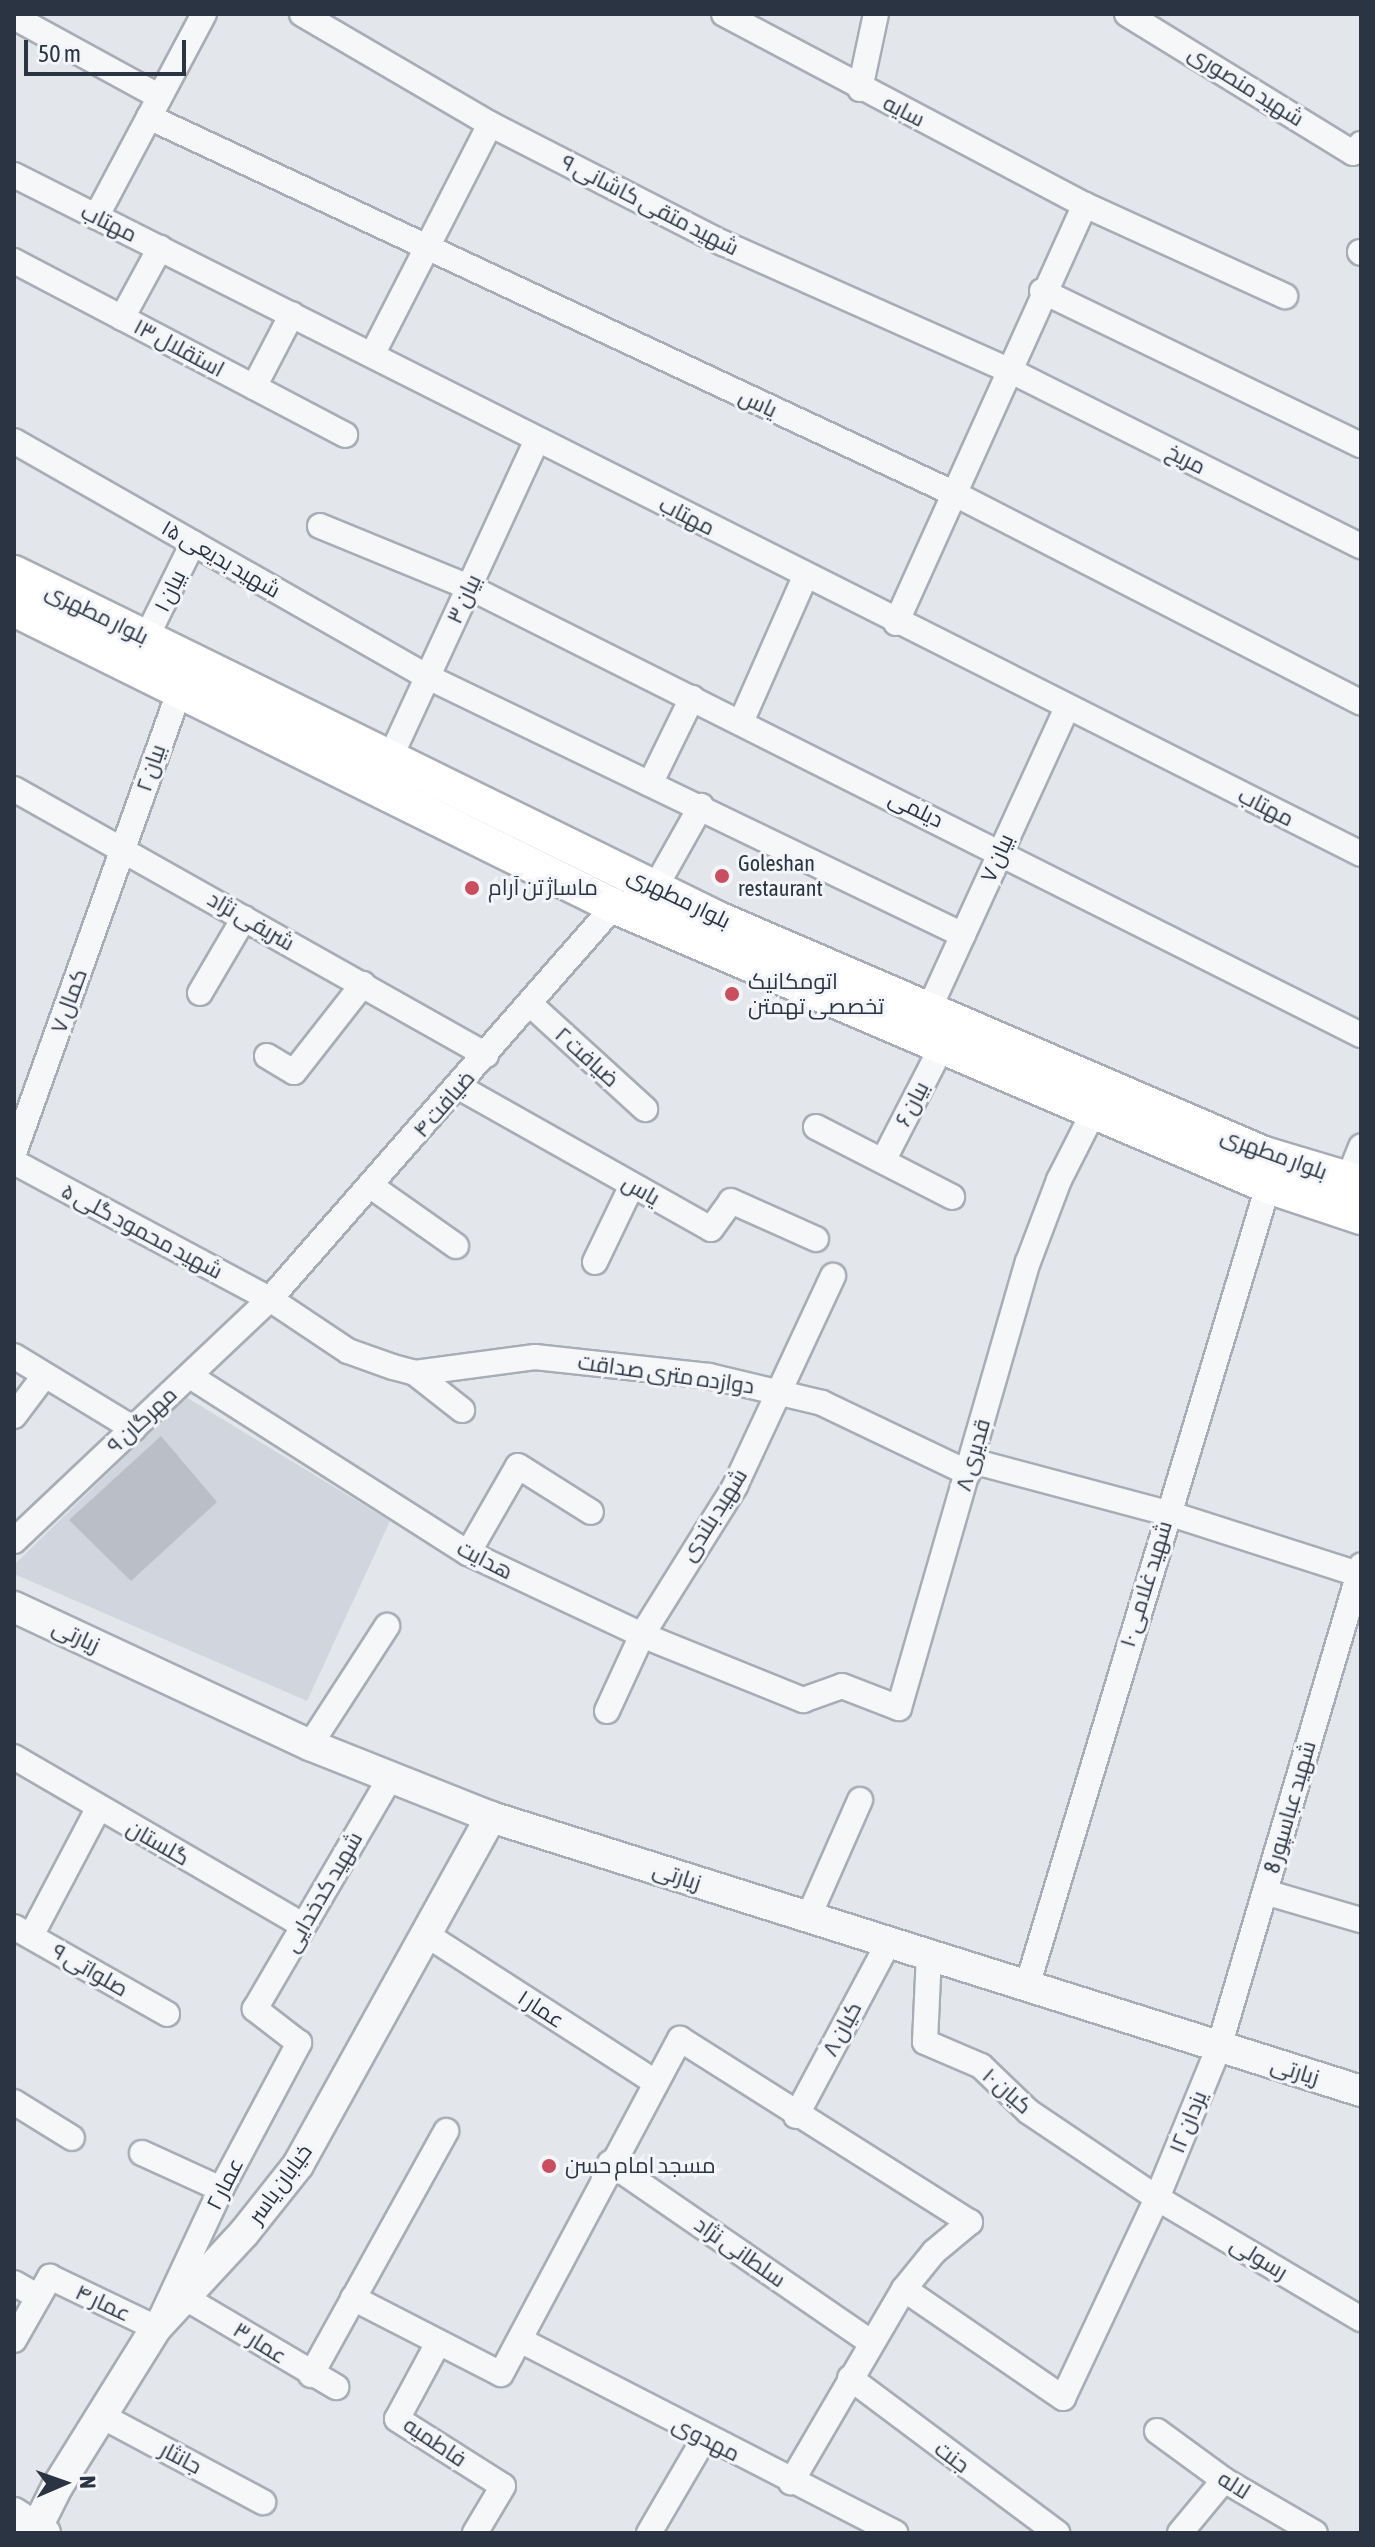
<!DOCTYPE html>
<html>
<head>
<meta charset="utf-8">
<style>
	body { margin:0 }
	#map { position:relative; width:1375px; height:2547px; overflow:hidden; background:#e3e6eb; font-family:"Asap Condensed",Cairo,sans-serif }
	div>[style] { position:absolute }
	.built>* { inset:0; background:#d1d5dd }
	.building>* { inset:0; background:#babfc7 }
	.roads { filter:drop-shadow(2px 0 #a8adb5) drop-shadow(-2px 0 #a8adb5) drop-shadow(0 2px #a8adb5) drop-shadow(0 -2px #a8adb5) }
	.minor>* { height:24px; margin:-12px; padding:0 12px; transform-origin:12px; border-radius:12px; background:#f6f7f9 }
	.tertiary>* { height:30px; margin:-15px; padding:0 15px; transform-origin:15px; border-radius:15px; background:#f6f7f9 }
	.secondary>* { height:34px; margin:-17px; padding:0 17px; transform-origin:17px; border-radius:17px; background:#fff }
	.dots>* { width:22px; height:22px; translate:-50% -50%; box-sizing:border-box; border:4px solid #f3f5f8; border-radius:50% }
	span { translate:-50% -50%; white-space:nowrap; text-align:center; line-height:1.15; -webkit-text-stroke:6px #f3f5f8; paint-order:stroke }
	.street-label { font-size:22px; color:#2b3442 }
	.poi-label { font-size:22px; color:#2b3442 }
	.left { translate:0 -50%; text-align:left }
	.frame { position:absolute; inset:0; border:16px solid #2b3442; pointer-events:none }
	.north { position:absolute; left:24px; top:2443px; width:80px; height:80px; -webkit-text-stroke:6px #f3f5f8; paint-order:stroke; rotate:88deg; font-size:22px; font-weight:700; line-height:32px; text-align:center; color:#2b3442 }
	.north::after { content:''; display:block; margin:auto; width:28px; height:36px; background:#2b3442; clip-path:polygon(50% 0,100% 100%,50% 72%,0 100%) }
	.scale { position:absolute; left:24px; top:40px; width:162px; height:36px; box-sizing:border-box; border:4px solid #2b3442; border-top:0; padding-left:10px; font-size:24px; line-height:28px; white-space:nowrap; color:#2b3442; -webkit-text-stroke:6px #f3f5f8; paint-order:stroke }
</style>
</head>
<body>
<div id="map">
	<div class="built">
		<i style="clip-path:polygon(186px 1397px,390px 1521px,307px 1701px,14px 1574px,14px 1565px)"></i>
	</div>
	<div class="building">
		<i style="clip-path:polygon(161px 1436px,217px 1502px,131px 1581px,69px 1520px)"></i>
	</div>
	<div class="roads">
		<div class="minor">
			<i style="left:302px;top:14px;width:218px;rotate:30.3deg"></i>
			<i style="left:490px;top:124px;width:262px;rotate:27.1deg"></i>
			<i style="left:723px;top:243px;width:315px;rotate:24deg"></i>
			<i style="left:1011px;top:371px;width:391px;rotate:26.6deg"></i>
			<i style="left:724px;top:14px;width:408px;rotate:27.9deg"></i>
			<i style="left:1085px;top:205px;width:220px;rotate:24.5deg"></i>
			<i style="left:1127px;top:14px;width:265px;rotate:31.6deg"></i>
			<i style="left:1353px;top:153px;width:12px;rotate:-48deg"></i>
			<i style="left:14px;top:17px;width:166px;rotate:28.7deg"></i>
			<i style="left:860px;top:89px;width:77px;rotate:-78deg"></i>
			<i style="left:149px;top:117px;width:892px;rotate:25.07deg"></i>
			<i style="left:957px;top:495px;width:454px;rotate:27.2deg"></i>
			<i style="left:14px;top:175px;width:1508px;rotate:26.75deg"></i>
			<i style="left:96px;top:217px;width:230px;rotate:-62deg"></i>
			<i style="left:1360px;top:252px;width:1px;rotate:45deg"></i>
			<i style="left:14px;top:261px;width:374px;rotate:27.7deg"></i>
			<i style="left:1042px;top:291px;width:354px;rotate:25.8deg"></i>
			<i style="left:122px;top:318px;width:80px;rotate:-61.5deg"></i>
			<i style="left:373px;top:353px;width:257px;rotate:-62.9deg"></i>
			<i style="left:254px;top:387px;width:82px;rotate:-62.5deg"></i>
			<i style="left:14px;top:441px;width:477px;rotate:29.7deg"></i>
			<i style="left:428px;top:677px;width:594px;rotate:25.75deg"></i>
			<i style="left:320px;top:526px;width:161px;rotate:22.3deg"></i>
			<i style="left:469px;top:587px;width:998px;rotate:26.67deg"></i>
			<i style="left:896px;top:623px;width:459px;rotate:-65.7deg"></i>
			<i style="left:146px;top:638px;width:106px;rotate:-63.7deg"></i>
			<i style="left:741px;top:722px;width:158px;rotate:-66.2deg"></i>
			<i style="left:390px;top:758px;width:350px;rotate:-65.2deg"></i>
			<i style="left:650px;top:784px;width:96px;rotate:-64deg"></i>
			<i style="left:14px;top:789px;width:542px;rotate:29.4deg"></i>
			<i style="left:656px;top:886px;width:92px;rotate:-60.6deg"></i>
			<i style="left:200px;top:993px;width:87px;rotate:-59.6deg"></i>
			<i style="left:530px;top:1004px;width:156px;rotate:42.4deg"></i>
			<i style="left:929px;top:1009px;width:332px;rotate:-65.4deg"></i>
			<i style="left:267px;top:1056px;width:31px;rotate:31deg"></i>
			<i style="left:294px;top:1072px;width:112px;rotate:-51.9deg"></i>
			<i style="left:459px;top:1087px;width:289px;rotate:29.4deg"></i>
			<i style="left:711px;top:1229px;width:34px;rotate:-54deg"></i>
			<i style="left:731px;top:1201px;width:93px;rotate:24.1deg"></i>
			<i style="left:816px;top:1127px;width:153px;rotate:27.2deg"></i>
			<i style="left:14px;top:1153px;width:495px;rotate:-70.3deg"></i>
			<i style="left:883px;top:1161px;width:129px;rotate:-62.8deg"></i>
			<i style="left:14px;top:1162px;width:290px;rotate:28.2deg"></i>
			<i style="left:270px;top:1299px;width:94px;rotate:33.7deg"></i>
			<i style="left:348px;top:1351px;width:48px;rotate:19.6deg"></i>
			<i style="left:393px;top:1367px;width:23px;rotate:15deg"></i>
			<i style="left:415px;top:1373px;width:121px;rotate:-7.6deg"></i>
			<i style="left:535px;top:1357px;width:175px;rotate:6.2deg"></i>
			<i style="left:709px;top:1376px;width:116px;rotate:13.4deg"></i>
			<i style="left:822px;top:1403px;width:162px;rotate:25.6deg"></i>
			<i style="left:1348px;top:1179px;width:35px;rotate:-68deg"></i>
			<i style="left:371px;top:1186px;width:104px;rotate:35.2deg"></i>
			<i style="left:595px;top:1262px;width:85px;rotate:-64.3deg"></i>
			<i style="left:14px;top:1356px;width:140px;rotate:31.3deg"></i>
			<i style="left:415px;top:1373px;width:60px;rotate:38.2deg"></i>
			<i style="left:190px;top:1376px;width:330px;rotate:32.5deg"></i>
			<i style="left:468px;top:1553px;width:192px;rotate:25.2deg"></i>
			<i style="left:642px;top:1635px;width:174px;rotate:22deg"></i>
			<i style="left:803px;top:1700px;width:41px;rotate:-19.7deg"></i>
			<i style="left:842px;top:1686px;width:61px;rotate:21.1deg"></i>
			<i style="left:899px;top:1708px;width:464px;rotate:-73.9deg"></i>
			<i style="left:1028px;top:1262px;width:88px;rotate:-69.3deg"></i>
			<i style="left:1059px;top:1180px;width:77px;rotate:-63.1deg"></i>
			<i style="left:14px;top:1416px;width:51px;rotate:-52.9deg"></i>
			<i style="left:972px;top:1461px;width:203px;rotate:14.9deg"></i>
			<i style="left:1168px;top:1513px;width:203px;rotate:17.8deg"></i>
			<i style="left:14px;top:1541px;width:352px;rotate:-43.4deg"></i>
			<i style="left:270px;top:1299px;width:522px;rotate:-48.8deg"></i>
			<i style="left:468px;top:1553px;width:100px;rotate:-60.1deg"></i>
			<i style="left:518px;top:1466px;width:86px;rotate:32.2deg"></i>
			<i style="left:607px;top:1711px;width:84px;rotate:-65.3deg"></i>
			<i style="left:642px;top:1635px;width:176px;rotate:-58deg"></i>
			<i style="left:735px;top:1486px;width:232px;rotate:-65deg"></i>
			<i style="left:310px;top:1745px;width:142px;rotate:-57.1deg"></i>
			<i style="left:14px;top:1757px;width:334px;rotate:30.2deg"></i>
			<i style="left:1265px;top:1892px;width:100px;rotate:16.3deg"></i>
			<i style="left:808px;top:1918px;width:129px;rotate:-66.2deg"></i>
			<i style="left:14px;top:1927px;width:176px;rotate:29.6deg"></i>
			<i style="left:427px;top:1935px;width:271px;rotate:32.8deg"></i>
			<i style="left:31px;top:1936px;width:144px;rotate:-62.2deg"></i>
			<i style="left:929px;top:1954px;width:88px;rotate:92.6deg"></i>
			<i style="left:925px;top:2042px;width:61px;rotate:23.2deg"></i>
			<i style="left:981px;top:2066px;width:66px;rotate:43.8deg"></i>
			<i style="left:1029px;top:2112px;width:154px;rotate:33.9deg"></i>
			<i style="left:1157px;top:2198px;width:237px;rotate:30.7deg"></i>
			<i style="left:1028px;top:1983px;width:832px;rotate:-73.24deg"></i>
			<i style="left:14px;top:2102px;width:68px;rotate:31.8deg"></i>
			<i style="left:796px;top:2116px;width:197px;rotate:-61.9deg"></i>
			<i style="left:142px;top:2153px;width:87px;rotate:24.5deg"></i>
			<i style="left:610px;top:2163px;width:316px;rotate:34.5deg"></i>
			<i style="left:14px;top:2283px;width:28px;rotate:30deg"></i>
			<i style="left:904px;top:2289px;width:193px;rotate:34.4deg"></i>
			<i style="left:1063px;top:2398px;width:221px;rotate:-64.8deg"></i>
			<i style="left:1157px;top:2198px;width:163px;rotate:-67.7deg"></i>
			<i style="left:1219px;top:2047px;width:502px;rotate:-73.55deg"></i>
			<i style="left:184px;top:2297px;width:177px;rotate:30.6deg"></i>
			<i style="left:353px;top:2298px;width:166px;rotate:27.2deg"></i>
			<i style="left:501px;top:2374px;width:380px;rotate:-61.9deg"></i>
			<i style="left:680px;top:2039px;width:343px;rotate:32.3deg"></i>
			<i style="left:970px;top:2222px;width:47px;rotate:140.2deg"></i>
			<i style="left:934px;top:2252px;width:48px;rotate:129deg"></i>
			<i style="left:904px;top:2289px;width:224px;rotate:120.3deg"></i>
			<i style="left:14px;top:2340px;width:73px;rotate:-60.3deg"></i>
			<i style="left:50px;top:2277px;width:118px;rotate:25.7deg"></i>
			<i style="left:156px;top:2328px;width:153px;rotate:-64.9deg"></i>
			<i style="left:221px;top:2189px;width:166px;rotate:-61.9deg"></i>
			<i style="left:299px;top:2043px;width:56px;rotate:-142.3deg"></i>
			<i style="left:255px;top:2009px;width:270px;rotate:-59.7deg"></i>
			<i style="left:520px;top:2340px;width:422px;rotate:27.2deg"></i>
			<i style="left:438px;top:2343px;width:86px;rotate:118.3deg"></i>
			<i style="left:397px;top:2419px;width:125px;rotate:32.3deg"></i>
			<i style="left:503px;top:2486px;width:55px;rotate:120.8deg"></i>
			<i style="left:311px;top:2375px;width:279px;rotate:-61deg"></i>
			<i style="left:850px;top:2378px;width:259px;rotate:36.8deg"></i>
			<i style="left:100px;top:2415px;width:185px;rotate:28.1deg"></i>
			<i style="left:1157px;top:2431px;width:83px;rotate:36.2deg"></i>
			<i style="left:1224px;top:2480px;width:105px;rotate:30.2deg"></i>
			<i style="left:649px;top:2533px;width:109px;rotate:-59.7deg"></i>
			<i style="left:1180px;top:2533px;width:69px;rotate:-50.3deg"></i>
		</div>
		<div class="tertiary">
			<i style="left:14px;top:1607px;width:327px;rotate:25deg"></i>
			<i style="left:310px;top:1745px;width:195px;rotate:21.7deg"></i>
			<i style="left:491px;top:1817px;width:912px;rotate:17.48deg"></i>
			<i style="left:14px;top:2513px;width:37px;rotate:33deg"></i>
			<i style="left:34px;top:2533px;width:51px;rotate:-63.4deg"></i>
			<i style="left:57px;top:2487px;width:187px;rotate:-58.1deg"></i>
			<i style="left:156px;top:2328px;width:129px;rotate:-47.2deg"></i>
			<i style="left:244px;top:2233px;width:87px;rotate:-51.5deg"></i>
			<i style="left:298px;top:2165px;width:398px;rotate:-61deg"></i>
		</div>
		<div class="secondary">
			<i style="left:14px;top:573px;width:784px;rotate:26.17deg"></i>
			<i style="left:718px;top:919px;width:594px;rotate:23.29deg"></i>
			<i style="left:1264px;top:1154px;width:101px;rotate:16.6deg"></i>
			<i style="left:14px;top:609px;width:669px;rotate:26.34deg"></i>
			<i style="left:614px;top:906px;width:711px;rotate:23.18deg"></i>
			<i style="left:1268px;top:1186px;width:98px;rotate:18.4deg"></i>
		</div>
	</div>
	<div class="dots">
		<i style="left:722px;top:876px;background:#ca4e60"></i>
		<i style="left:472px;top:888px;background:#ca4e60"></i>
		<i style="left:732px;top:994px;background:#ca4e60"></i>
		<i style="left:549px;top:2166px;background:#ca4e60"></i>
	</div>
	<div class="street-label">
		<span style="left:1246px;top:86px;rotate:32deg">شهید منصوری</span>
		<span style="left:904px;top:111px;rotate:27deg">سایه</span>
		<span style="left:650px;top:205px;rotate:27deg">شهید متقی کاشانی ۹</span>
		<span style="left:109px;top:223px;rotate:26deg">مهتاب</span>
		<span style="left:179px;top:348px;rotate:28deg">استقلال ۱۳</span>
		<span style="left:758px;top:403px;rotate:25deg">یاس</span>
		<span style="left:1186px;top:459px;rotate:27deg">مریخ</span>
		<span style="left:687px;top:516px;rotate:27deg">مهتاب</span>
		<span style="left:221px;top:559px;rotate:30deg">شهید بدیعی ۱۵</span>
		<span style="left:170px;top:591px;rotate:-64deg">بیان ۱</span>
		<span style="left:464px;top:599px;rotate:-65deg">بیان ۳</span>
		<span style="left:97px;top:614px;rotate:26deg">بلوار مطهری</span>
		<span style="left:151px;top:768px;rotate:-71deg">بیان ۲</span>
		<span style="left:1266px;top:807px;rotate:27deg">مهتاب</span>
		<span style="left:916px;top:809px;rotate:26deg">دیلمی</span>
		<span style="left:997px;top:858px;rotate:-66deg">بیان ۷</span>
		<span style="left:679px;top:898px;rotate:26deg">بلوار مطهری</span>
		<span style="left:251px;top:921px;rotate:30deg">شریفی نژاد</span>
		<span style="left:69px;top:1001px;rotate:-70deg">کمال ۷</span>
		<span style="left:587px;top:1057px;rotate:42deg">ضیافت ۲</span>
		<span style="left:444px;top:1104px;rotate:-49deg">ضیافت ۴</span>
		<span style="left:912px;top:1104px;rotate:-63deg">بیان ۶</span>
		<span style="left:1274px;top:1154px;rotate:20deg">بلوار مطهری</span>
		<span style="left:641px;top:1190px;rotate:30deg">یاس</span>
		<span style="left:142px;top:1231px;rotate:28deg">شهید محمود گلی ۵</span>
		<span style="left:666px;top:1374px;rotate:8deg">دوازده متری صداقت</span>
		<span style="left:142px;top:1420px;rotate:-43deg">مهرگان ۹</span>
		<span style="left:973px;top:1455px;rotate:-74deg">قدیری ۸</span>
		<span style="left:714px;top:1515px;rotate:-58deg">شهید بلندی</span>
		<span style="left:485px;top:1560px;rotate:27deg">هدایت</span>
		<span style="left:1146px;top:1584px;rotate:-73deg">شهید غلامی ۱۰</span>
		<span style="left:76px;top:1636px;rotate:25deg">زیارتی</span>
		<span style="left:1290px;top:1807px;rotate:-74deg">شهید عباسپور 8</span>
		<span style="left:158px;top:1843px;rotate:30deg">گلستان</span>
		<span style="left:677px;top:1876px;rotate:18deg">زیارتی</span>
		<span style="left:323px;top:1892px;rotate:-60deg">شهید کدخدایی</span>
		<span style="left:90px;top:1970px;rotate:30deg">صلواتی ۹</span>
		<span style="left:541px;top:2009px;rotate:33deg">عمار ۱</span>
		<span style="left:842px;top:2029px;rotate:-62deg">کیان ۸</span>
		<span style="left:1295px;top:2071px;rotate:17deg">زیارتی</span>
		<span style="left:1007px;top:2091px;rotate:41deg">کیان ۱۰</span>
		<span style="left:1188px;top:2122px;rotate:-68deg">یزدان ۱۲</span>
		<span style="left:225px;top:2184px;rotate:-63deg">عمار ۲</span>
		<span style="left:280px;top:2184px;rotate:-54deg">خیابان یاسر</span>
		<span style="left:740px;top:2252px;rotate:35deg">سلطانی نژاد</span>
		<span style="left:1259px;top:2258px;rotate:31deg">رسولی</span>
		<span style="left:103px;top:2303px;rotate:25deg">عمار ۴</span>
		<span style="left:260px;top:2343px;rotate:32deg">عمار ۳</span>
		<span style="left:706px;top:2439px;rotate:27deg">مهدوی</span>
		<span style="left:435px;top:2442px;rotate:34deg">فاطمیه</span>
		<span style="left:952px;top:2457px;rotate:37deg">جنت</span>
		<span style="left:181px;top:2458px;rotate:28deg">جانثار</span>
		<span style="left:1234px;top:2485px;rotate:32deg">لاله</span>
	</div>
	<div class="poi-label">
		<span class="left" style="left:738px;top:876px">Goleshan<br>restaurant</span>
		<span class="left" style="left:488px;top:888px">ماساژ تن آرام</span>
		<span class="left" style="left:748px;top:994px">اتومکانیک<br>تخصصی تهمتن</span>
		<span class="left" style="left:565px;top:2166px">مسجد امام حسن</span>
	</div>
	<div class="frame"></div>
	<div class="north">N</div>
	<div class="scale">50 m</div>
</div>
</body>
</html>
